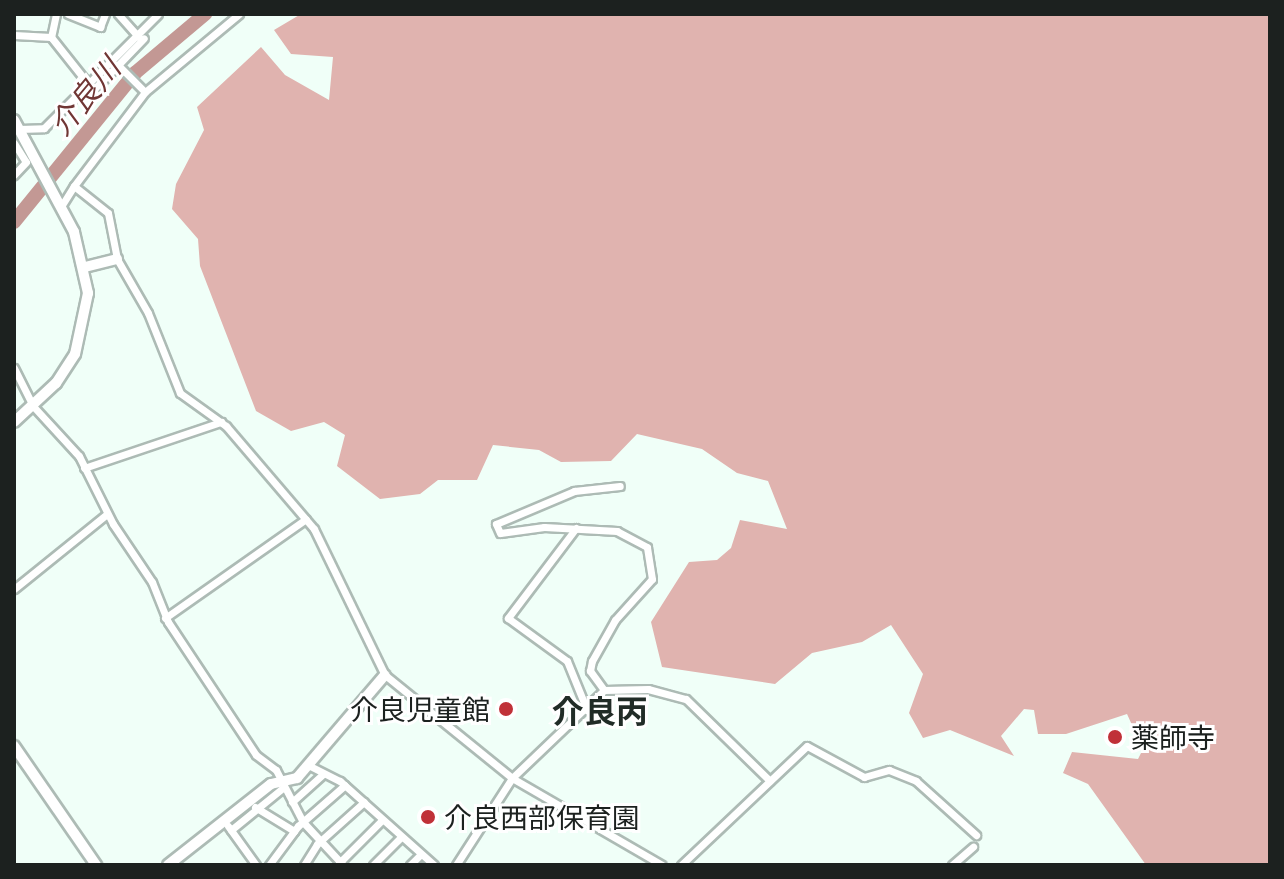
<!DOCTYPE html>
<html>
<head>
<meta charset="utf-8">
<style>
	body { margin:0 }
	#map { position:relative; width:1284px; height:879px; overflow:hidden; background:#f0fff8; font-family:Lato,"Noto Sans JP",sans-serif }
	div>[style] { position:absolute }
	.forest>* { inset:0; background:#e0b3af }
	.river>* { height:14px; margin:-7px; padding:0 7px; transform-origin:7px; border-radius:7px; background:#c39894 }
	.roads { filter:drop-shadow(2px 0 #adbbb5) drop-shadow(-2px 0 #adbbb5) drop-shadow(0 2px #adbbb5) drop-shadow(0 -2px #adbbb5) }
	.street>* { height:7px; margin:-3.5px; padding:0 3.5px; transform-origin:3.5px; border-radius:3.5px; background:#fff }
	.secondary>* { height:10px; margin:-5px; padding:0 5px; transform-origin:5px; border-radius:5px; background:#fff }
	.dots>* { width:22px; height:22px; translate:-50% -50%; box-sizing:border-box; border:4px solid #fff; border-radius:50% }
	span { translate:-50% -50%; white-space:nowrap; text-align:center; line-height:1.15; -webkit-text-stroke:6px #fff; paint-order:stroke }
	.poi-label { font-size:28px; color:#1c211f }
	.right { translate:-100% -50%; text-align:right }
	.left { translate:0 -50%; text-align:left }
	.water-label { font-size:30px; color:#703634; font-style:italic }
	.quarter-label { font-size:32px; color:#212c27; font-weight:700 }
	.frame { position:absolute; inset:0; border:16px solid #1c211f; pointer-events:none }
</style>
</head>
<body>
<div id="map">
	<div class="forest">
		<i style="clip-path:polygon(301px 14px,1270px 14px,1270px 865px,1146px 865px,1088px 784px,1063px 773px,1072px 752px,1138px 759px,1143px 749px,1127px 714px,1066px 734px,1038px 734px,1034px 710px,1024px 709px,1001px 736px,1014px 756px,950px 730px,923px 738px,909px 713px,923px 674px,891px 625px,862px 642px,812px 653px,775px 684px,662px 667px,651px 622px,689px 562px,717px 560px,731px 548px,740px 520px,787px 529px,768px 481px,737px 473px,702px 449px,637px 434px,611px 461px,561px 462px,539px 450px,493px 445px,477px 480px,438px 480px,420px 494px,380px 499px,337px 466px,345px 435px,324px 422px,291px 431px,256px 411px,200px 266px,198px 239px,172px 209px,176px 184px,204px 130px,197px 107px,261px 47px,285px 75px,329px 100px,333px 57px,291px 54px,274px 30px)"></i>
	</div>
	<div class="river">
		<i style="left:14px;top:222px;width:192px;rotate:-50.9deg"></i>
		<i style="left:135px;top:73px;width:92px;rotate:-40.1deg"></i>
	</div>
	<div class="roads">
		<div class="street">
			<i style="left:56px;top:14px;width:24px;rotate:102deg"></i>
			<i style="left:51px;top:37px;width:68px;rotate:51.6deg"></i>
			<i style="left:93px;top:90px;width:35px;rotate:-45deg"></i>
			<i style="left:118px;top:65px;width:38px;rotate:45deg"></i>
			<i style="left:68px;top:14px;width:35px;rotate:22deg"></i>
			<i style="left:100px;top:27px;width:14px;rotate:-69deg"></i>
			<i style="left:118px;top:14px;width:31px;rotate:48deg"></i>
			<i style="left:239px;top:14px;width:122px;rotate:140.3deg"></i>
			<i style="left:145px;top:92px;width:118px;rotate:127.1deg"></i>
			<i style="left:74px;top:186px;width:43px;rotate:38.5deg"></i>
			<i style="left:108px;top:213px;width:47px;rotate:78.9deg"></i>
			<i style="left:117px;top:259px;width:62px;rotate:60.1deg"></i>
			<i style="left:148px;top:313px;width:86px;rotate:68.2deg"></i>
			<i style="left:180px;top:393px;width:57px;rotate:35.7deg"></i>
			<i style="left:226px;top:426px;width:135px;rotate:49.5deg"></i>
			<i style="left:314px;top:529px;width:162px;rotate:64.1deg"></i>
			<i style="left:385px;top:675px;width:164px;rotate:39deg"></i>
			<i style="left:512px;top:778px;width:173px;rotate:30.1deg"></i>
			<i style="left:14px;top:35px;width:37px;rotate:3deg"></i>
			<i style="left:118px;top:65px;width:37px;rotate:-46deg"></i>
			<i style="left:19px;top:129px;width:25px;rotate:-2deg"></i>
			<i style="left:44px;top:128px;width:161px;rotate:-45deg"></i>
			<i style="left:14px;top:143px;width:22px;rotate:58deg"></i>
			<i style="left:26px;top:162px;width:18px;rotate:133deg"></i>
			<i style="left:62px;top:205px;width:22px;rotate:-58deg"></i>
			<i style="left:14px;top:368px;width:42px;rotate:63.4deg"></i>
			<i style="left:33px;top:406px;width:68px;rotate:47.4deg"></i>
			<i style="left:79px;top:456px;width:76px;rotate:63.4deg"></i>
			<i style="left:113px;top:524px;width:70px;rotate:56.1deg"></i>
			<i style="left:152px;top:582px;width:43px;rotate:68.2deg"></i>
			<i style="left:168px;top:622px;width:159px;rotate:56.5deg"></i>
			<i style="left:256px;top:755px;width:25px;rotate:37deg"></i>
			<i style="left:276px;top:770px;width:59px;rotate:62.6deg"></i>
			<i style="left:303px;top:822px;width:59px;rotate:47.1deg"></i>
			<i style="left:84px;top:468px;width:145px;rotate:-18.6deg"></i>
			<i style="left:576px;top:528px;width:113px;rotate:127.1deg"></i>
			<i style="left:508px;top:618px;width:73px;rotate:36.1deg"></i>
			<i style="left:567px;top:661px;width:53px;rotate:67.8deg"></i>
			<i style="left:14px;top:589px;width:119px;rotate:-38.9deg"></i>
			<i style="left:165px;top:618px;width:172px;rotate:-35.1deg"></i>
			<i style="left:604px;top:690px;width:24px;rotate:-126deg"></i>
			<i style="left:590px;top:671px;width:10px;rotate:-79deg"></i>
			<i style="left:592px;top:661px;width:47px;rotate:-60.7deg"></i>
			<i style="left:615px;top:620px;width:55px;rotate:-47.9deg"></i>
			<i style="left:652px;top:579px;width:32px;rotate:-99deg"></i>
			<i style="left:647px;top:547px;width:34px;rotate:-152deg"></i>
			<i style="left:617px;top:531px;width:73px;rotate:-176.9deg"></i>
			<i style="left:544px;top:527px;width:44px;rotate:172.2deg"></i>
			<i style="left:500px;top:533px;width:10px;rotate:-114deg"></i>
			<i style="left:496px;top:524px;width:85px;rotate:-22.9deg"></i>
			<i style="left:574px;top:491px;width:46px;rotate:-6.2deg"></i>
			<i style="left:604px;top:690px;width:44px;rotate:-1.3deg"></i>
			<i style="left:648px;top:689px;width:39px;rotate:15deg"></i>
			<i style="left:686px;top:699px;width:117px;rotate:44.3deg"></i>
			<i style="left:310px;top:766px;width:34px;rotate:27deg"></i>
			<i style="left:340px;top:781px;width:126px;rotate:41.8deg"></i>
			<i style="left:292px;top:802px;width:42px;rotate:-42.1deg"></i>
			<i style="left:255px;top:807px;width:46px;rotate:31.6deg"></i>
			<i style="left:228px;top:826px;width:48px;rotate:54.3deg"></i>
			<i style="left:231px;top:830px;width:68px;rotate:-39.1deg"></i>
			<i style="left:339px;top:863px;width:61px;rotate:-45deg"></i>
			<i style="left:269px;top:865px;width:49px;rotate:-53.4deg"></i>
			<i style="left:298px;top:826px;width:62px;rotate:-41.1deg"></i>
			<i style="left:304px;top:865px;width:25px;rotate:-58deg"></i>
			<i style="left:317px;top:844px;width:63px;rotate:-41.8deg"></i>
			<i style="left:373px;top:865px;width:40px;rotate:-45deg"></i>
			<i style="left:410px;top:865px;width:14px;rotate:-45deg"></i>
			<i style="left:456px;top:865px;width:103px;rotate:-57.2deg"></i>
			<i style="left:512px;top:778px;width:127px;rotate:-43.7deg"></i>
			<i style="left:681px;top:865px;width:173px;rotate:-43.4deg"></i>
			<i style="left:807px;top:746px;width:65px;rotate:28.5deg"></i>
			<i style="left:864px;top:777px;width:26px;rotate:-16deg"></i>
			<i style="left:889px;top:770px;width:29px;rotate:22deg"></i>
			<i style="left:916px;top:781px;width:81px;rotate:42deg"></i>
			<i style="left:952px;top:865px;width:28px;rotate:-41deg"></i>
		</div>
		<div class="secondary">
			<i style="left:14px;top:120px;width:127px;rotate:61.8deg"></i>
			<i style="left:74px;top:232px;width:63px;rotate:77.1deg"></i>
			<i style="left:88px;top:293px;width:62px;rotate:102deg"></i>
			<i style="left:75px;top:354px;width:35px;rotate:123deg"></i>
			<i style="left:56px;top:383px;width:57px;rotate:137.1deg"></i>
			<i style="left:85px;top:267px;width:33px;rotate:-14deg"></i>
			<i style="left:14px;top:746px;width:145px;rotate:55.4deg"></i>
			<i style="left:168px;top:865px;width:131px;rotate:-38.2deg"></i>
			<i style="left:271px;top:784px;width:27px;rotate:-13deg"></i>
			<i style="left:297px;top:778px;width:135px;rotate:-49.5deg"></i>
		</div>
	</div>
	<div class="dots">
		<i style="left:506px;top:709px;background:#c03138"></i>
		<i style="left:1115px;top:737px;background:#c03138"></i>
		<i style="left:428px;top:817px;background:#c03138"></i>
	</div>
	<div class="poi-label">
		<span class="right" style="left:490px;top:709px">介良児童館</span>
		<span class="left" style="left:1131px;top:737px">薬師寺</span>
		<span class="left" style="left:444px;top:817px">介良西部保育園</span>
	</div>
	<div class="water-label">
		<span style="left:84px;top:96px;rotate:-50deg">介良川</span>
	</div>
	<div class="quarter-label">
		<span style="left:600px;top:711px">介良丙</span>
	</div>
	<div class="frame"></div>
</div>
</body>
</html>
